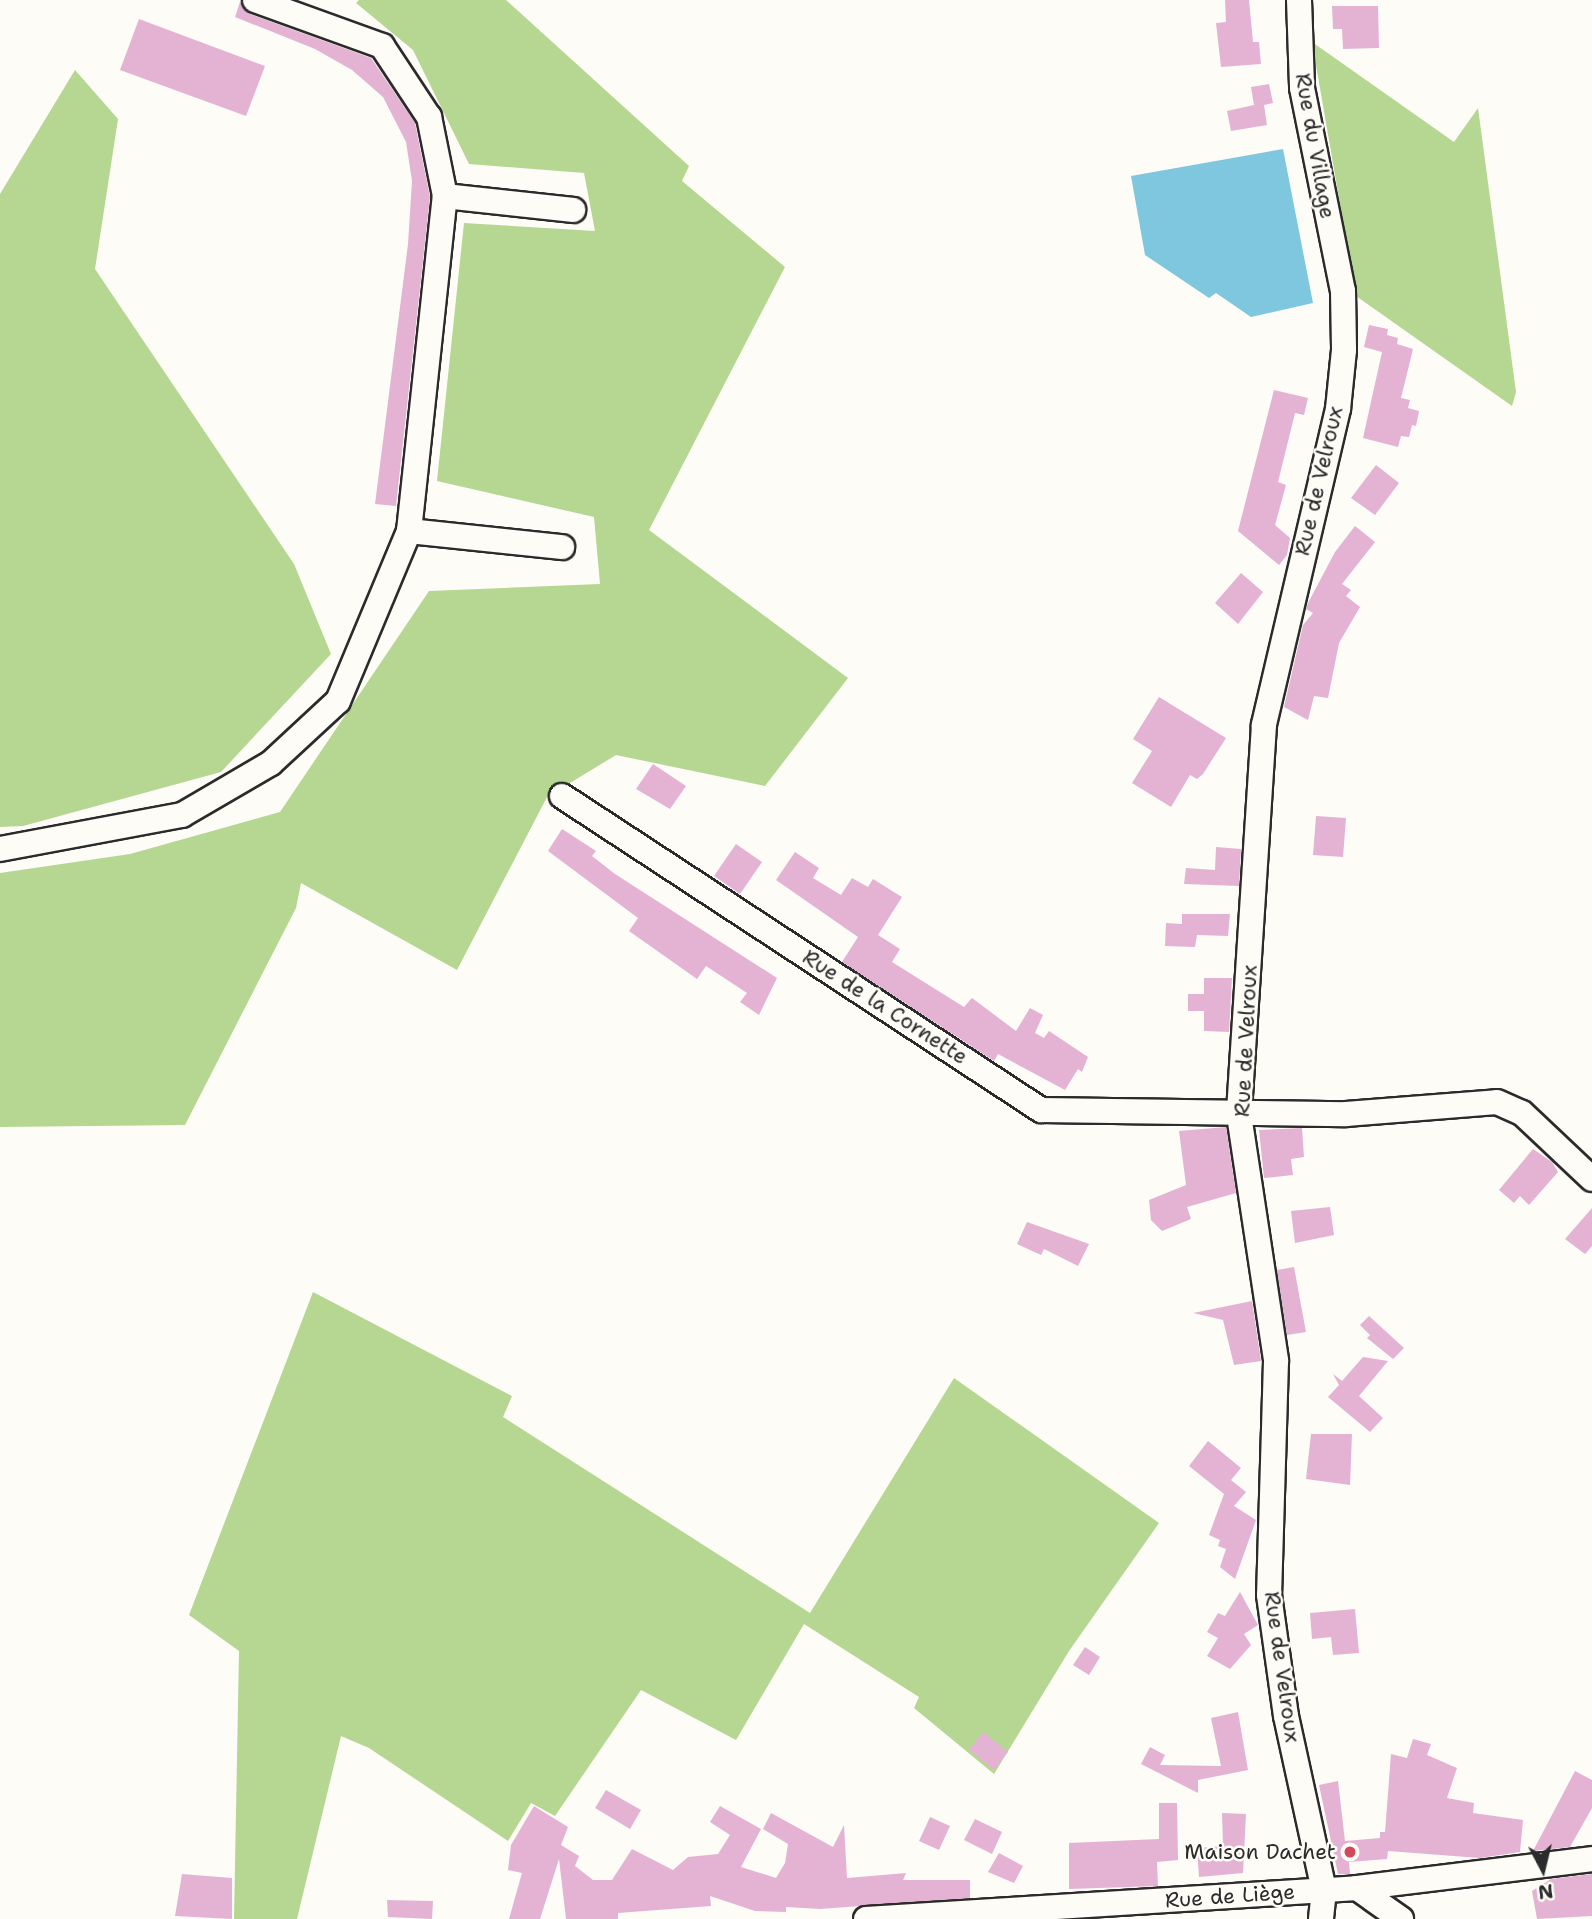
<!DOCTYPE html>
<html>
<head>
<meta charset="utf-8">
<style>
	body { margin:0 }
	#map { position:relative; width:1592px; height:1919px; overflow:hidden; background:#fdfcf7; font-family:"Shantell Sans",sans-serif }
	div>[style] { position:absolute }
	.green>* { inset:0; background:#b5d792 }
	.water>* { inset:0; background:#7ec7de }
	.building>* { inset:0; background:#e4b3d3 }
	.roads { filter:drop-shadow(2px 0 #2b2b2b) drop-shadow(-2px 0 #2b2b2b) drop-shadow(0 2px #2b2b2b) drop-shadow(0 -2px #2b2b2b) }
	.minor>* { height:24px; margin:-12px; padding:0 12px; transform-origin:12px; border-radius:12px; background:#fdfcf7 }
	.dots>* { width:19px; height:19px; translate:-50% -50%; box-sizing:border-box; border:4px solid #fdfcf7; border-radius:50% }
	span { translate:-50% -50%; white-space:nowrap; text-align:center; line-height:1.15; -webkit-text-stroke:5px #fdfcf7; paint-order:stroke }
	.street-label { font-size:21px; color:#2b2b2b }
	.poi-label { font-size:21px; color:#2b2b2b }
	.right { translate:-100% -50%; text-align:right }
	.north { position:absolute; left:1508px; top:1835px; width:70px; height:70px; -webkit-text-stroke:5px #fdfcf7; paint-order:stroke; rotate:173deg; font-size:19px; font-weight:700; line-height:28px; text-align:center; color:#2b2b2b }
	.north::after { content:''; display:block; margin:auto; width:24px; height:32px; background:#2b2b2b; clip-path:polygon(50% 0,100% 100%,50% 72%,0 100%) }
</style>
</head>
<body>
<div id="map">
	<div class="green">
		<i style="clip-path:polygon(359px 0,506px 0,689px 166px,682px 181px,785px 267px,649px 530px,848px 678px,765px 786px,616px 755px,547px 797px,457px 970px,301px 883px,296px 908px,185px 1125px,0 1127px,0 873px,130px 854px,280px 812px,429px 591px,600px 584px,594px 517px,437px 481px,464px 223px,595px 231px,584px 173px,469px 164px,413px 50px,356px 3px)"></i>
		<i style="clip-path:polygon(1312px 42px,1454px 142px,1478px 108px,1516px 392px,1512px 406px,1356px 296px)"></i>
		<i style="clip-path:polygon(75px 70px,118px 119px,95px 269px,294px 564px,331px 654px,221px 772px,23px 826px,0 827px,0 194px)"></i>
		<i style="clip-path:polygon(313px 1292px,512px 1396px,503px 1417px,810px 1613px,954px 1378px,1159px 1523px,1069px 1651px,994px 1774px,914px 1708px,919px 1697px,804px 1624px,736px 1740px,641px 1690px,555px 1816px,531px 1803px,508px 1841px,369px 1748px,341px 1736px,297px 1919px,234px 1919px,239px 1651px,189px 1615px)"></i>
	</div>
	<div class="water">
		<i style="clip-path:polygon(1283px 149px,1313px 303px,1251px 317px,1216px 293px,1209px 298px,1145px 255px,1131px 176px)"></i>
	</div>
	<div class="building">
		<i style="clip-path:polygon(1225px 0,1249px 0,1253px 42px,1259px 42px,1261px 64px,1221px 67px,1216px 23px,1226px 22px)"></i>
		<i style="clip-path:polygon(240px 2px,250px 14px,371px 58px,415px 123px,430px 197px,396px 506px,375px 504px,408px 244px,412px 181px,406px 142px,383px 97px,352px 70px,315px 49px,235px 17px)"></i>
		<i style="clip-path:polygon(1332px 6px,1378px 6px,1379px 48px,1343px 49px,1342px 29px,1333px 29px)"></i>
		<i style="clip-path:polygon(139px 19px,265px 66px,246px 116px,120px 70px)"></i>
		<i style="clip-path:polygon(1269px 84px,1273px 103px,1264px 105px,1267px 125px,1231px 131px,1227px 111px,1254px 105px,1251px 87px)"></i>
		<i style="clip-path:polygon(1369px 325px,1388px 329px,1387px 335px,1398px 338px,1397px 344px,1413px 349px,1401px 398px,1410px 400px,1408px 408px,1419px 411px,1416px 426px,1412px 425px,1409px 437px,1401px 436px,1398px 447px,1363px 438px,1382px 352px,1364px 347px)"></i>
		<i style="clip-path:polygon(1274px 390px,1308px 398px,1304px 415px,1295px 413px,1278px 482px,1286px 485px,1275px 525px,1290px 538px,1287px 555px,1279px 565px,1238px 531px)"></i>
		<i style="clip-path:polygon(1376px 465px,1399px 483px,1375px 515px,1351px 498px)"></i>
		<i style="clip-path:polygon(1355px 526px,1375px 542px,1342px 584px,1351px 590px,1346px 596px,1360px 607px,1339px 643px,1328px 698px,1314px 696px,1308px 720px,1284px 707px,1303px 625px,1313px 613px,1306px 609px,1308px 603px,1335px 552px)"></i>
		<i style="clip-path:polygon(1241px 573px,1263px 592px,1238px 624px,1215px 603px)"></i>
		<i style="clip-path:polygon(1159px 697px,1226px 738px,1203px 774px,1197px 779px,1190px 775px,1171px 807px,1132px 783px,1152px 751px,1133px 739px)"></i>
		<i style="clip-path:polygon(653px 764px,686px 786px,670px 809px,636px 789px)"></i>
		<i style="clip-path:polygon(1316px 816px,1346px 818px,1343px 857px,1313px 855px)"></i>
		<i style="clip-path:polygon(562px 829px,596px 851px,592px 856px,615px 874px,777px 978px,759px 1015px,740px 1002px,747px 993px,706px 966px,697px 979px,629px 931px,638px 918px,548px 851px)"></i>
		<i style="clip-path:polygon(736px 844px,762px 862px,740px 894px,714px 876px)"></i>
		<i style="clip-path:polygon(1216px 847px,1241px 849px,1239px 886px,1184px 884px,1186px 868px,1215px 870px)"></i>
		<i style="clip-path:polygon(795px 852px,819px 868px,813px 878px,841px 895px,852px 878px,868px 887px,873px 879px,902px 897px,878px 935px,900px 949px,892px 962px,964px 1007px,972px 998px,1016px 1031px,1030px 1008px,1043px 1015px,1035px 1033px,1044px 1038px,1049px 1031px,1088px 1057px,1082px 1072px,1078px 1069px,1065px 1090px,998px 1054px,994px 1061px,842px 962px,858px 937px,776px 880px)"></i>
		<i style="clip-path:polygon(1182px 914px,1230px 914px,1228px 936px,1197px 935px,1195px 947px,1165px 946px,1166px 923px,1182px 924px)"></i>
		<i style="clip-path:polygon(1204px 978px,1232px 978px,1229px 1032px,1204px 1031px,1204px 1011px,1188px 1011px,1188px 994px,1204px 994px)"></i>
		<i style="clip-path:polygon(1226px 1127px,1236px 1193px,1187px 1207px,1191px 1219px,1162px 1231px,1151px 1220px,1149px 1200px,1186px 1185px,1179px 1131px)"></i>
		<i style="clip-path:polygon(1302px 1128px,1304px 1157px,1291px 1159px,1293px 1175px,1264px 1178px,1259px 1130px)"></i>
		<i style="clip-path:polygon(1533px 1149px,1552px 1162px,1558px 1172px,1529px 1205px,1520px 1196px,1514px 1203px,1499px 1190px)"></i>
		<i style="clip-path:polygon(1330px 1207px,1334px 1235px,1295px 1243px,1291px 1211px)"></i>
		<i style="clip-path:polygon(1592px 1208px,1592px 1246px,1585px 1254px,1565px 1239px)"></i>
		<i style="clip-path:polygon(1027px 1222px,1089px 1244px,1078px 1266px,1044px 1249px,1041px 1255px,1017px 1244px)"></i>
		<i style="clip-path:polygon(1294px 1267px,1306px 1332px,1287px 1335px,1277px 1270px)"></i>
		<i style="clip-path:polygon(1252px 1301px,1261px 1361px,1234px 1365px,1223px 1320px,1193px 1313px)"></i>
		<i style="clip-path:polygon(1369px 1316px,1404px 1348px,1393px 1359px,1367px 1338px,1370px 1335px,1360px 1325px)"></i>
		<i style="clip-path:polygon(1363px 1357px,1388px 1361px,1359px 1396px,1383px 1418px,1370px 1432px,1328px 1397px,1339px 1385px,1333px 1374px,1342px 1381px)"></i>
		<i style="clip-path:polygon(1311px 1434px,1352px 1434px,1350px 1485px,1306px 1479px)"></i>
		<i style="clip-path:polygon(1208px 1441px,1241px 1468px,1231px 1480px,1246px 1492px,1234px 1506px,1256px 1520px,1235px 1579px,1220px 1567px,1226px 1549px,1218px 1546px,1220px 1540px,1209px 1535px,1224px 1494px,1189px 1466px)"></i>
		<i style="clip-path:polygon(1240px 1592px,1258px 1625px,1244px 1634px,1251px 1645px,1230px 1669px,1207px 1656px,1218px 1638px,1207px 1632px,1218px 1613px,1225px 1616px)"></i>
		<i style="clip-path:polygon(1355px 1609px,1359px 1653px,1333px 1655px,1331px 1637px,1312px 1639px,1310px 1613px)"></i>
		<i style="clip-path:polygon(1085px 1647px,1100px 1657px,1089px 1675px,1073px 1665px)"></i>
		<i style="clip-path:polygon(1238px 1712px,1248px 1770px,1198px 1780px,1198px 1793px,1141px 1764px,1150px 1747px,1165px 1755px,1160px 1765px,1221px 1766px,1211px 1718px)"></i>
		<i style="clip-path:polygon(983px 1732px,1008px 1752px,994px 1770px,969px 1750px)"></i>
		<i style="clip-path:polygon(1413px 1739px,1431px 1744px,1427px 1755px,1457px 1768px,1447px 1798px,1474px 1803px,1473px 1813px,1523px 1820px,1520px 1852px,1480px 1858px,1388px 1851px,1387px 1859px,1349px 1862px,1350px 1874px,1338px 1874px,1319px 1785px,1338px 1781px,1345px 1841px,1380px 1838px,1380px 1832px,1385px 1832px,1391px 1754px,1407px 1758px)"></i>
		<i style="clip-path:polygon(1575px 1771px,1592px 1780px,1592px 1808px,1570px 1847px,1533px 1851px)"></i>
		<i style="clip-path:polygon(606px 1790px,641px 1810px,630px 1829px,595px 1808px)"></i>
		<i style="clip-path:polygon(1159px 1803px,1177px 1803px,1178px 1860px,1157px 1862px,1158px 1886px,1069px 1889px,1069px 1843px,1159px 1839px)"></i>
		<i style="clip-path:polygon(534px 1806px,568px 1827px,561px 1845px,579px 1856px,575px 1866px,593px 1880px,612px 1880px,632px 1849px,673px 1870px,688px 1857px,718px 1854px,730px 1835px,710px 1822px,720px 1806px,761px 1829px,741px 1867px,776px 1878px,785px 1863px,788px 1844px,763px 1829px,771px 1813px,833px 1847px,844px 1825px,847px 1878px,906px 1873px,903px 1880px,970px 1880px,970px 1898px,820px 1909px,786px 1907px,786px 1912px,755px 1911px,710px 1896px,711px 1906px,618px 1913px,618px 1919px,566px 1919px,559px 1859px,540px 1919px,509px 1919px,522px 1873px,508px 1870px,511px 1845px)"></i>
		<i style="clip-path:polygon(1222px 1813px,1246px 1814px,1243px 1873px,1199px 1877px,1197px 1848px,1223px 1846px)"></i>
		<i style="clip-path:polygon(930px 1817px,950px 1826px,939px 1850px,919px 1841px)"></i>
		<i style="clip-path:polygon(975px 1819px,1002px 1832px,992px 1854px,964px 1840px)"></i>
		<i style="clip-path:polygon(999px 1853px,1023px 1866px,1014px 1883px,988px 1872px)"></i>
		<i style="clip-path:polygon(182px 1874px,232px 1878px,232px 1919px,175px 1916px)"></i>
		<i style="clip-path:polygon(1592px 1874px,1592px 1916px,1537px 1919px,1532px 1891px,1551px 1879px)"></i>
		<i style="clip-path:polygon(387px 1900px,433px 1901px,432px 1919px,388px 1917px)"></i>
	</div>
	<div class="roads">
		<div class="minor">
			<i style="left:1299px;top:0;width:88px;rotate:88deg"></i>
			<i style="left:1302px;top:88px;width:207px;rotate:78.6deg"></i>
			<i style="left:1343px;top:291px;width:59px;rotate:89deg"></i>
			<i style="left:1344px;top:350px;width:59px;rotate:95.8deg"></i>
			<i style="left:1338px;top:409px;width:325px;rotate:103.2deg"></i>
			<i style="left:1264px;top:725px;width:391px;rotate:93.7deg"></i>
			<i style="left:1239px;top:1115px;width:249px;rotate:81.4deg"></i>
			<i style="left:1276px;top:1361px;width:234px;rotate:91.7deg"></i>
			<i style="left:1269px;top:1595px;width:122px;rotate:82deg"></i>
			<i style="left:1286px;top:1716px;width:178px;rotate:77.7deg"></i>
			<i style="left:1324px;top:1890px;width:29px;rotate:96deg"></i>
			<i style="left:445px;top:196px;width:129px;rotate:6.2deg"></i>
			<i style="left:409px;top:531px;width:154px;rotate:6deg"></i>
			<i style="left:562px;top:796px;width:573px;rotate:33.25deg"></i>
			<i style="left:1041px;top:1110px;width:305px;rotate:0.8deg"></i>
			<i style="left:1346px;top:1114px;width:151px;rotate:-4.5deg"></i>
			<i style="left:1497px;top:1102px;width:27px;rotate:24deg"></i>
			<i style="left:1522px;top:1113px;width:96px;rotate:43.3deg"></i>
			<i style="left:0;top:849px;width:185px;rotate:-10.6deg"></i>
			<i style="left:182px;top:815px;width:103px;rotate:-30.3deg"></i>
			<i style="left:271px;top:763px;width:91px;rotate:-42.8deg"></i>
			<i style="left:338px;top:701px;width:184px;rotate:-67.3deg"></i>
			<i style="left:409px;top:531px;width:337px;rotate:-83.9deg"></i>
			<i style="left:445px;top:196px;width:81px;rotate:-101.4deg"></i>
			<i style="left:429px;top:117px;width:85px;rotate:-123.5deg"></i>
			<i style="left:382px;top:46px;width:135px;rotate:-160.1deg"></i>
			<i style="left:1357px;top:1888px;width:54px;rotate:35.2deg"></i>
			<i style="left:866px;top:1919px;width:492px;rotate:-3.6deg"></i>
			<i style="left:1357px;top:1888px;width:237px;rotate:-7deg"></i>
		</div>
	</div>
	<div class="dots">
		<i style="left:1350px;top:1852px;background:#d1495b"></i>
	</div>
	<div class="street-label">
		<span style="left:1315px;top:146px;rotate:80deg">Rue du Village</span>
		<span style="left:1319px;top:481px;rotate:-77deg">Rue de Velroux</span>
		<span style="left:885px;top:1007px;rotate:33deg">Rue de la Cornette</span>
		<span style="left:1246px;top:1041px;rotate:-87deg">Rue de Velroux</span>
		<span style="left:1282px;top:1667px;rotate:82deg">Rue de Velroux</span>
		<span style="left:1230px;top:1896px;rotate:-4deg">Rue de Liège</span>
	</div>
	<div class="poi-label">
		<span class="right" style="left:1336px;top:1852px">Maison Dachet</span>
	</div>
	<div class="north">N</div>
</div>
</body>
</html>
